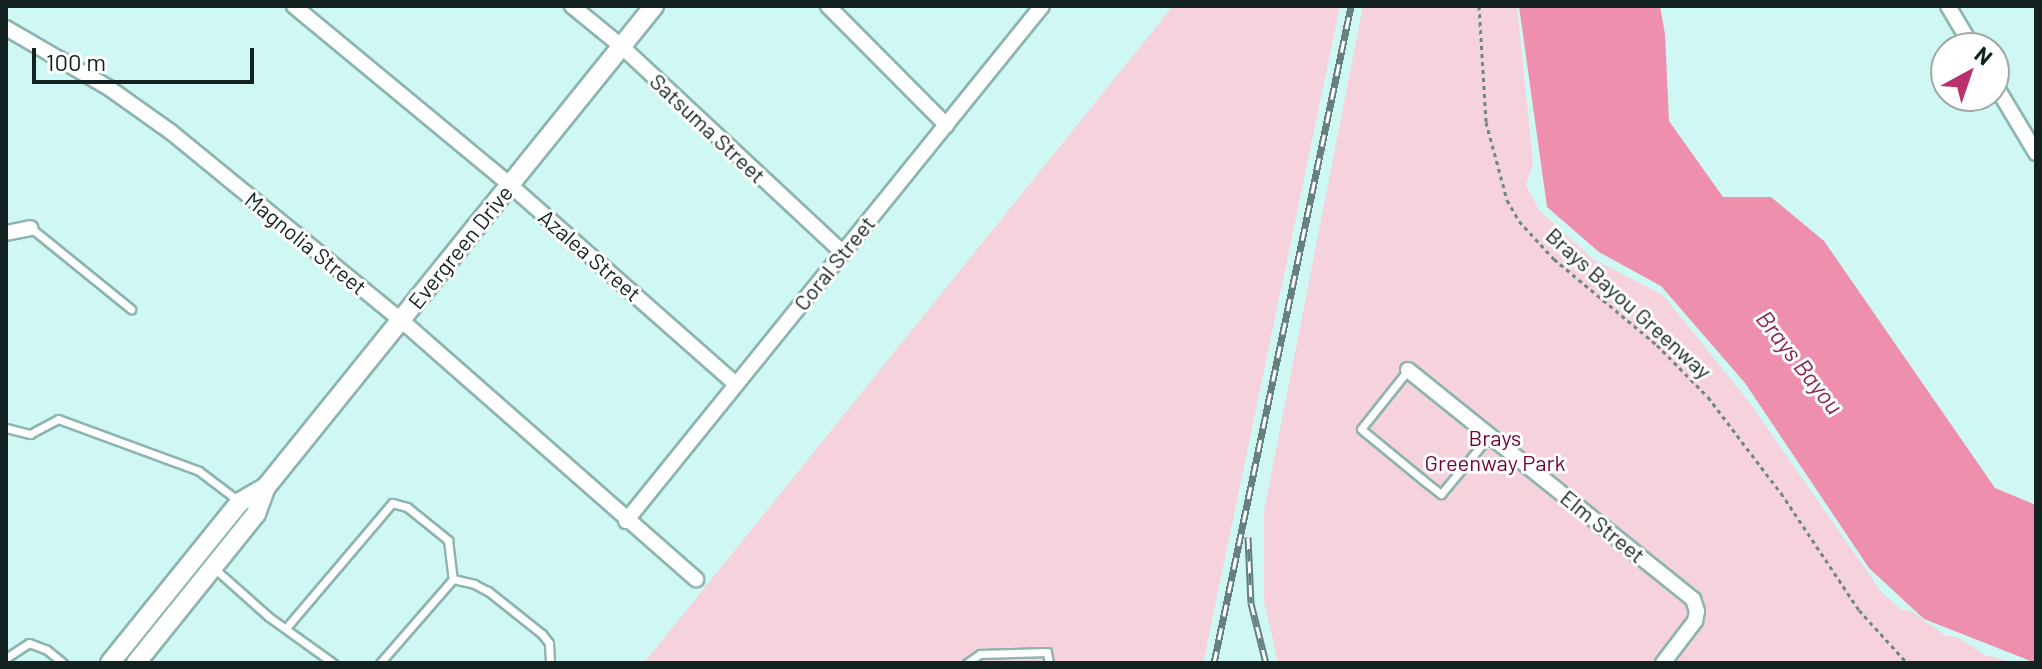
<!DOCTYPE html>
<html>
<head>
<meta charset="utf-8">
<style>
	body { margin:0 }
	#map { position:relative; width:2042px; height:669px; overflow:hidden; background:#cff7f4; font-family:Barlow,sans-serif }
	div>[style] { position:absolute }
	.green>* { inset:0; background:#f6d2dc }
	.water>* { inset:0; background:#ed8fad }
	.path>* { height:3px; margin-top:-1.5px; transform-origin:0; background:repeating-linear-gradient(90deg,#6c8785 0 4px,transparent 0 8px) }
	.roads { filter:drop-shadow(2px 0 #8eb4b1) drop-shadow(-2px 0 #8eb4b1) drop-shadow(0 2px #8eb4b1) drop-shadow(0 -2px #8eb4b1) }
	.service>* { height:7px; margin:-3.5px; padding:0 3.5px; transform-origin:3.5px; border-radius:3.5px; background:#fff }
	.minor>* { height:14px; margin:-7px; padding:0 7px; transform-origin:7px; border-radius:7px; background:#fff }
	.tertiary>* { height:18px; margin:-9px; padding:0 9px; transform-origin:9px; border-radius:9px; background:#fff }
	.rail>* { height:7px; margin-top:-3.5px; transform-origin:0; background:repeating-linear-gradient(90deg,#fff 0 12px,#66807e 0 24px); box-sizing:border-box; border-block:2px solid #66807e }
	span { translate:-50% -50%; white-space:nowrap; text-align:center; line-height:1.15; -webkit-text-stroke:6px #fff; paint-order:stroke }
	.street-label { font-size:22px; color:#132221 }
	.park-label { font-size:22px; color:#74003a }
	.water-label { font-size:24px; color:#8d214e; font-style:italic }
	.frame { position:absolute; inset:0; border:8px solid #132221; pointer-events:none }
	.north { position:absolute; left:1930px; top:32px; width:80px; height:80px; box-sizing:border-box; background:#fff; border:2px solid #a1a7a6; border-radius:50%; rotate:40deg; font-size:22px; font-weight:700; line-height:32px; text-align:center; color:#132221 }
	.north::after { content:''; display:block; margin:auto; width:28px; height:36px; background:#ba306a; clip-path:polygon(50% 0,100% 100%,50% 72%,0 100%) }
	.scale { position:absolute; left:32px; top:48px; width:222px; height:36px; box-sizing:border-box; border:4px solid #132221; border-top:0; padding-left:10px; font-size:24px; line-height:28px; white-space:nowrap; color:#132221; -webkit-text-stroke:6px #fff; paint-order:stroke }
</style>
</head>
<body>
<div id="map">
	<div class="green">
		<i style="clip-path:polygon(1173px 6px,1340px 6px,1203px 663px,644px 663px)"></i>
		<i style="clip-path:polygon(1363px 6px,1517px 6px,1533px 163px,1526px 185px,1539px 210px,1593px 259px,1663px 295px,1750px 403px,1882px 593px,1902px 610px,1911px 611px,1946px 636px,1957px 637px,1985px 655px,2015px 663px,1278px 663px,1264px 601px,1264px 511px)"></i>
	</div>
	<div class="water">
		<i style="clip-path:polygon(1519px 6px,1660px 6px,1665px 34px,1669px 121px,1723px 197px,1771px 197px,1824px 241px,1995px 488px,2036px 505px,2036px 663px,1924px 619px,1869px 568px,1745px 383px,1661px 286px,1599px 252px,1547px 207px)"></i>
	</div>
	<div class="path">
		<i style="left:1479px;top:6px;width:116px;rotate:86.5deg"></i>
		<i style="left:1486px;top:122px;width:81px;rotate:74.9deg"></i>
		<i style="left:1507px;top:200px;width:24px;rotate:60deg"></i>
		<i style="left:1519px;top:221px;width:52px;rotate:47.4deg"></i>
		<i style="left:1554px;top:259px;width:134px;rotate:39.9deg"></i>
		<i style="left:1657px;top:345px;width:73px;rotate:45.6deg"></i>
		<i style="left:1708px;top:397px;width:121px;rotate:52.8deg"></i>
		<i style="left:1781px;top:493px;width:141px;rotate:56.3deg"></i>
		<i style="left:1859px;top:610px;width:72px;rotate:47.8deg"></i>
	</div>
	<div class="roads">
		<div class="service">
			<i style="left:31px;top:228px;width:129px;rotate:39deg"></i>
			<i style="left:1408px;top:370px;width:75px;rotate:128.5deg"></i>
			<i style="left:1361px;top:429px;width:80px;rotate:39.4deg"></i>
			<i style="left:1423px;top:480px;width:23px;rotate:38deg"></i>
			<i style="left:1441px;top:494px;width:77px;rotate:-50.3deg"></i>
			<i style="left:6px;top:428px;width:25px;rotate:14deg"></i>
			<i style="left:30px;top:434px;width:32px;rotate:-28deg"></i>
			<i style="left:58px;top:419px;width:150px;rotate:20.2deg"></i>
			<i style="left:199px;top:471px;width:51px;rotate:37.1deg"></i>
			<i style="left:215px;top:569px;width:72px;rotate:41.6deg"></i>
			<i style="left:269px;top:617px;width:79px;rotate:35.7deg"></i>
			<i style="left:286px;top:628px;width:164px;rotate:-49.7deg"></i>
			<i style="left:392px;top:503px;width:16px;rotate:15deg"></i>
			<i style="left:407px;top:507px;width:53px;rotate:38.8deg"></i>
			<i style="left:448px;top:540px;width:39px;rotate:83deg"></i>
			<i style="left:6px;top:658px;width:27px;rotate:-33deg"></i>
			<i style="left:29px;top:643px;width:19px;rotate:21deg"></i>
			<i style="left:47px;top:650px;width:21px;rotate:39deg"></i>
			<i style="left:380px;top:663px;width:111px;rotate:-49deg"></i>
			<i style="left:453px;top:579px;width:22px;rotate:13deg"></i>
			<i style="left:474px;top:584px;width:16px;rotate:27deg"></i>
			<i style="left:488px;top:591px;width:69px;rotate:38.5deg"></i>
			<i style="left:542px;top:634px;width:11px;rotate:52deg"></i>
			<i style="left:549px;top:643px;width:20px;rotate:87deg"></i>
			<i style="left:967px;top:663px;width:16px;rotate:-35deg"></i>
			<i style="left:980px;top:654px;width:67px;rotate:-1.7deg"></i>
			<i style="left:1047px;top:652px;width:11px;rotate:80deg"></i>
		</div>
		<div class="minor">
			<i style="left:294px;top:6px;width:281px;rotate:39.6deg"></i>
			<i style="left:510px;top:185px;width:301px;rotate:41.4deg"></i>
			<i style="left:572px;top:6px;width:63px;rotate:39.2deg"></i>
			<i style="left:621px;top:46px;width:302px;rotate:43deg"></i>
			<i style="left:828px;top:6px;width:168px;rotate:45.2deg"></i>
			<i style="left:1948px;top:6px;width:49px;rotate:59.2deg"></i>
			<i style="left:6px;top:28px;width:119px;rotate:30.2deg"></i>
			<i style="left:109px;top:88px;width:76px;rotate:35.4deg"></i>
			<i style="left:171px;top:132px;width:297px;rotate:39.3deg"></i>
			<i style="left:401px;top:320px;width:393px;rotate:41.3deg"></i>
			<i style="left:1994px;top:83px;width:82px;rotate:59deg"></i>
			<i style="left:6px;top:233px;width:25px;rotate:-11deg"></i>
			<i style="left:1408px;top:370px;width:366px;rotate:38.8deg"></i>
			<i style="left:1693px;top:599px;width:13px;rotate:72deg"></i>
			<i style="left:1697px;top:611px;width:10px;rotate:101deg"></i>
			<i style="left:1695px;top:621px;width:53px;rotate:127.3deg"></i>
			<i style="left:626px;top:521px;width:662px;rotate:-51.07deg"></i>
		</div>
		<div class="tertiary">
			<i style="left:110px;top:663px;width:207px;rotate:-51.1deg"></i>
			<i style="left:240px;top:502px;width:30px;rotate:-30deg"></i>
			<i style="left:136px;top:663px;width:191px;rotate:-51.2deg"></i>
			<i style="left:256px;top:514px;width:29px;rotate:-70deg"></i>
			<i style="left:266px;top:487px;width:618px;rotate:-51.11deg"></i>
		</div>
	</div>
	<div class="rail">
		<i style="left:1248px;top:537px;width:66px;rotate:87.4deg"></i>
		<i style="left:1251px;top:603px;width:62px;rotate:76deg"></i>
		<i style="left:1214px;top:663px;width:671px;rotate:-78.22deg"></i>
	</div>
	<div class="street-label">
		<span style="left:708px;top:128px;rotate:43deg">Satsuma Street</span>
		<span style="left:306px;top:243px;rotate:39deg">Magnolia Street</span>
		<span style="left:460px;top:247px;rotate:-51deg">Evergreen Drive</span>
		<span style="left:590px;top:255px;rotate:41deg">Azalea Street</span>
		<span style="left:834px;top:263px;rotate:-51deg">Coral Street</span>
		<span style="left:1629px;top:303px;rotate:42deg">Brays Bayou Greenway</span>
		<span style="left:1603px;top:526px;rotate:39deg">Elm Street</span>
	</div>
	<div class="park-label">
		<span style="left:1495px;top:450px">Brays<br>Greenway Park</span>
	</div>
	<div class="water-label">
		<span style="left:1800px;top:362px;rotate:52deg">Brays Bayou</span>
	</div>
	<div class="frame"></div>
	<div class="north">N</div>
	<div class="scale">100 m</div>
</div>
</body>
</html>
